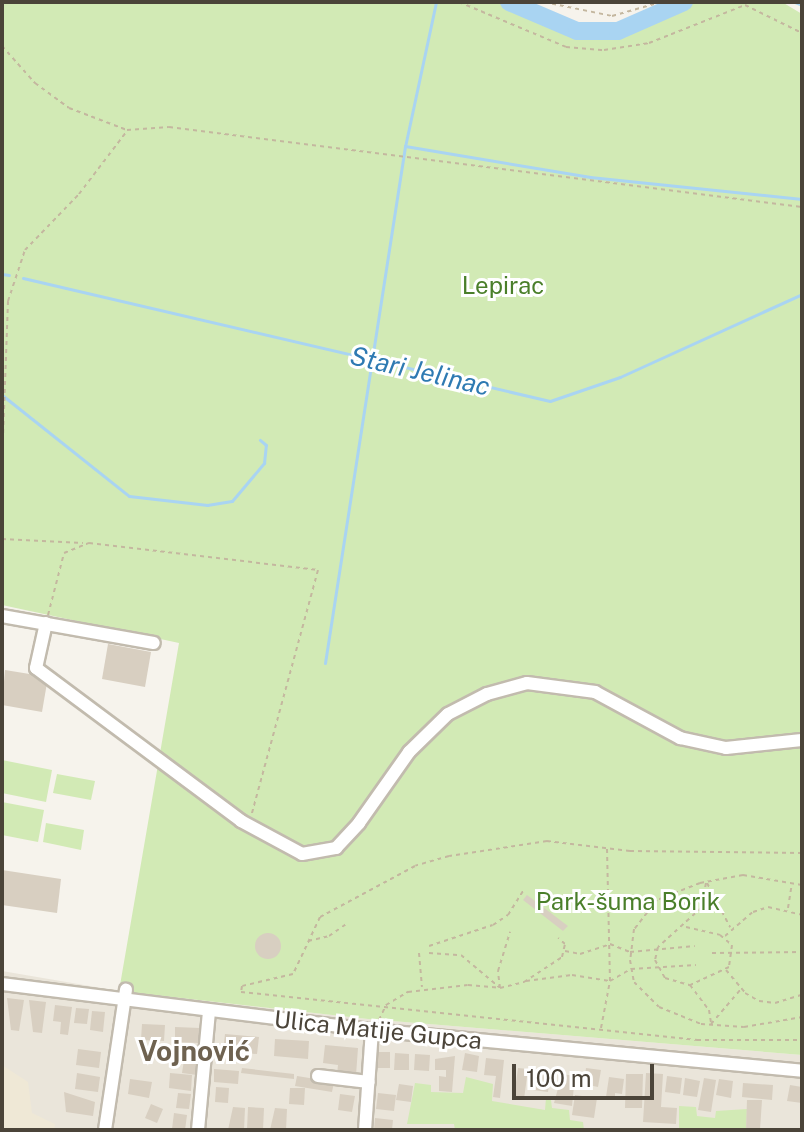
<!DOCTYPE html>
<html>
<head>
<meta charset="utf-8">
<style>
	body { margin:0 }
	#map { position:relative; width:804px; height:1132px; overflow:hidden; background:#f6f3ec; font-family:"Public Sans",sans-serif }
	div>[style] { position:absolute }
	.residential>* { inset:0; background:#eae5da }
	.education>* { inset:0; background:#efe8d6 }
	.green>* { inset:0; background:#d2eab5 }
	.stream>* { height:3px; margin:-1.5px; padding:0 1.5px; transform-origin:1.5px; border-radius:1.5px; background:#a9d4f2 }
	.river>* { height:18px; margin:-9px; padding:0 9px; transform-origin:9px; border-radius:9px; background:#a9d4f2 }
	.building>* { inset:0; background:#d8cfc1 }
	.round { border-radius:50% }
	.path>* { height:2px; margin-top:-1px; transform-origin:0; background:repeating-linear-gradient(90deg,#c4b79f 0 4px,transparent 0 8px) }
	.roads { filter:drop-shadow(2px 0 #c2bbae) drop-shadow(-2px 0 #c2bbae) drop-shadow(0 2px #c2bbae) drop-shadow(0 -2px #c2bbae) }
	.minor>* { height:12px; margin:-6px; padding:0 6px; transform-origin:6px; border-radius:6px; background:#fff }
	span { translate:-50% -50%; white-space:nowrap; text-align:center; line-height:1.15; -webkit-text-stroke:6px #fff; paint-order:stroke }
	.park-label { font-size:24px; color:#4a7f2a }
	.street-label { font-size:24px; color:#4b4439 }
	.water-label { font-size:26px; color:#2e7ab2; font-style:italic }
	.quarter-label { font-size:28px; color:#6e6250; font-weight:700 }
	.frame { position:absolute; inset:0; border:4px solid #4b4439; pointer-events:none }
	.scale { position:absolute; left:512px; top:1064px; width:142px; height:36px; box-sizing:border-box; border:4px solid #4b4439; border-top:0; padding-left:10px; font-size:24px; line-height:28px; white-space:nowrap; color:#4b4439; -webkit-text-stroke:6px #fff; paint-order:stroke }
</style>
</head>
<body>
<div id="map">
	<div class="residential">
		<i style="clip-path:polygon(2px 971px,119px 991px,368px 1019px,802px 1055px,802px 1130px,2px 1130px)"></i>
	</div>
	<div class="education">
		<i style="clip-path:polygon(2px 1065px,28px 1082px,32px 1113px,55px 1124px,54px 1130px,2px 1130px)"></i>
	</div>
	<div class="green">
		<i style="clip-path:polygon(2px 2px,509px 2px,577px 31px,618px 31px,684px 2px,782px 2px,802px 14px,802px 1055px,368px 1019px,119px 991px,179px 643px,2px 605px)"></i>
		<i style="clip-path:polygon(2px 760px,52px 770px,46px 802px,2px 793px)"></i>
		<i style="clip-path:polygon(57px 774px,95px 781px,91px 800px,53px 793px)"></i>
		<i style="clip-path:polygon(2px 802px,44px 810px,38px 842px,2px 835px)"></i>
		<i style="clip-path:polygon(46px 823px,84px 830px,81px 850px,43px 842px)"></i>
		<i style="clip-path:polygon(466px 1077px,493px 1084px,492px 1101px,545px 1110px,546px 1098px,551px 1100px,552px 1108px,569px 1110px,570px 1120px,583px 1122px,584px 1130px,455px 1130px,454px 1124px,407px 1124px,415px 1083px,431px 1085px,431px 1092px,463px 1093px)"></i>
		<i style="clip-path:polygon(679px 1106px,696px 1107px,697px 1116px,715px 1118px,716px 1111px,747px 1109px,746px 1130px,679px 1130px)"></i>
	</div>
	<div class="stream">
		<i style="left:436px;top:2px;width:147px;rotate:102.1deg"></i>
		<i style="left:405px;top:146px;width:188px;rotate:9.5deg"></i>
		<i style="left:590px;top:177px;width:213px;rotate:5.9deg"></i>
		<i style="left:795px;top:2px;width:8px;rotate:23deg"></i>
		<i style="left:2px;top:274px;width:7px;rotate:8deg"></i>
		<i style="left:23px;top:278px;width:541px;rotate:13.14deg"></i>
		<i style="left:550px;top:401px;width:74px;rotate:-18.9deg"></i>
		<i style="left:620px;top:377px;width:200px;rotate:-24.5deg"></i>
		<i style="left:2px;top:395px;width:162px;rotate:38.5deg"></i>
		<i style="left:129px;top:496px;width:79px;rotate:6.6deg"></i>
		<i style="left:207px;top:505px;width:25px;rotate:-9deg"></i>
		<i style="left:232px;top:501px;width:50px;rotate:-49.9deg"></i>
		<i style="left:264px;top:463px;width:18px;rotate:-84deg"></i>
		<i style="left:266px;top:445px;width:8px;rotate:-140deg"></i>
		<i style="left:325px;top:663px;width:523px;rotate:-81.2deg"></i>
	</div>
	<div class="river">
		<i style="left:509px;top:2px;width:74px;rotate:23.1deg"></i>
		<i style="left:577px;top:31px;width:41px"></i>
		<i style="left:618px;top:31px;width:72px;rotate:-23.7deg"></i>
	</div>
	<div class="building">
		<i style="clip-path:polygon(108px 644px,151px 652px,145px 687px,102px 679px)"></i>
		<i style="clip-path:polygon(5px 670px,48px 677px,42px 712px,2px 705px)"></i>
		<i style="clip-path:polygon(2px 870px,61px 879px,57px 913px,2px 905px)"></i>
		<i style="clip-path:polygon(527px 895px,568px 926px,563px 931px,523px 900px)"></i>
		<i class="round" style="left:255px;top:933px;width:26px;height:26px"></i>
		<i style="clip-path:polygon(7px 998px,24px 1000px,19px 1031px,11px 1030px)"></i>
		<i style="clip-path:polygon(29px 1000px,46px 1002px,42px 1033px,33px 1032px)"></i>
		<i style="clip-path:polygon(55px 1005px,72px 1007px,68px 1035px,60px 1034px,61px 1022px,53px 1021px)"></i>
		<i style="clip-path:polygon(76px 1008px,89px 1009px,87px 1024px,74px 1023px)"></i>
		<i style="clip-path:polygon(92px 1011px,105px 1012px,103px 1032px,90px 1030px)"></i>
		<i style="clip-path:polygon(142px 1024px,165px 1025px,164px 1041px,141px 1040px)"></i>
		<i style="clip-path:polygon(175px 1027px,200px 1028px,199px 1043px,175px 1042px)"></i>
		<i style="clip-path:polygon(225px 1034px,259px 1037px,257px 1054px,223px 1052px)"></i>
		<i style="clip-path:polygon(275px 1039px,309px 1041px,308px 1059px,274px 1056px)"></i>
		<i style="clip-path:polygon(325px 1045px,358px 1048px,356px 1075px,337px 1074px,338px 1065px,323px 1063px)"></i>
		<i style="clip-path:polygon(78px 1049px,101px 1052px,99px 1068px,76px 1065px)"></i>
		<i style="clip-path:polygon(375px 1052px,390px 1052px,390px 1068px,375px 1068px)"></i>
		<i style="clip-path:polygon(395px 1053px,409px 1054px,409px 1070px,394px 1070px)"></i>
		<i style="clip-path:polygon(465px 1053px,479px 1056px,477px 1072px,462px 1070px)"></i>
		<i style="clip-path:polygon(415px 1054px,430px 1055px,429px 1071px,414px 1070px)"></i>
		<i style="clip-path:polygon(455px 1056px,452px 1092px,439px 1091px,439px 1076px,446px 1077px,446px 1070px,435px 1070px,435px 1059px)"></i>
		<i style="clip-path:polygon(486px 1058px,504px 1060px,500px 1098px,493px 1097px,496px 1076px,484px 1075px)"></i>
		<i style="clip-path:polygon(184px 1060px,199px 1062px,197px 1075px,182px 1073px)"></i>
		<i style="clip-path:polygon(242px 1068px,294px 1074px,294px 1079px,241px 1073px)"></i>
		<i style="clip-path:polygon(518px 1068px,528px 1069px,524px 1099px,514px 1097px)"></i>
		<i style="clip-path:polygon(586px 1068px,601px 1070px,598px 1087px,584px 1084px)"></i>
		<i style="clip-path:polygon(214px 1069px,239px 1071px,238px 1084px,214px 1082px)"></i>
		<i style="clip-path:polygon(77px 1073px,100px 1077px,98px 1092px,75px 1089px)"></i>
		<i style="clip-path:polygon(170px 1073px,192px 1075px,191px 1091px,169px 1088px)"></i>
		<i style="clip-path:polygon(536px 1073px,550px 1076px,548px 1092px,533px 1090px)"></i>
		<i style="clip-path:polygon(646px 1073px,663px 1074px,661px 1107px,677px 1108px,676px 1124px,643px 1122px)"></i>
		<i style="clip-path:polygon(562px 1074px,575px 1076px,572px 1106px,554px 1103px)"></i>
		<i style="clip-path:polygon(626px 1074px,643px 1074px,642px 1108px,625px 1108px)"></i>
		<i style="clip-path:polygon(297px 1076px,334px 1082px,332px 1092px,295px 1086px)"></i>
		<i style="clip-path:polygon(667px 1076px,682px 1078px,680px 1094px,665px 1092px)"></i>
		<i style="clip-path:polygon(609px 1077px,624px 1079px,622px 1094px,615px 1093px,615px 1098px,606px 1097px)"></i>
		<i style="clip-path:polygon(685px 1078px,700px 1081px,697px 1097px,683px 1095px)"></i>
		<i style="clip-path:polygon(704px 1078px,716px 1080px,711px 1112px,698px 1110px)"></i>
		<i style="clip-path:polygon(130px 1079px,152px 1082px,149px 1098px,128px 1094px)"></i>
		<i style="clip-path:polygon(719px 1079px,733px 1081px,731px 1098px,716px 1095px)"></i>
		<i style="clip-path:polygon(743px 1083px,773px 1085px,772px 1100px,742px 1097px)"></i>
		<i style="clip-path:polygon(399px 1084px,413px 1086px,411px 1102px,396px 1100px)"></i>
		<i style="clip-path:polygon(790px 1085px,802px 1087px,802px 1103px,787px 1101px)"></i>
		<i style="clip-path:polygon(216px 1087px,229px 1088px,228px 1103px,215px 1102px)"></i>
		<i style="clip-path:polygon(290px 1088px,305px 1088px,304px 1105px,289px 1104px)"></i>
		<i style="clip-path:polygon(64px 1092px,95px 1102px,93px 1116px,66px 1112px)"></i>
		<i style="clip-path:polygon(178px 1093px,191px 1094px,189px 1109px,176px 1108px)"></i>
		<i style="clip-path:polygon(378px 1093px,396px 1095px,394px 1111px,376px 1109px)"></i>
		<i style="clip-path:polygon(340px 1094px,355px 1096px,352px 1112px,338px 1110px)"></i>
		<i style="clip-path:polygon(575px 1095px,597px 1098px,594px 1118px,572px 1115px)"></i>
		<i style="clip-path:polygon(747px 1100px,762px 1100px,760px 1130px,746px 1130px)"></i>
		<i style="clip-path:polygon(151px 1104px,163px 1109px,157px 1123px,145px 1118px)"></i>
		<i style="clip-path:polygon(233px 1107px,245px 1108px,244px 1130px,228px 1130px)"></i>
		<i style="clip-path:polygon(248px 1107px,264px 1108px,263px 1130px,247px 1130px)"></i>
		<i style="clip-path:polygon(275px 1108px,287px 1109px,286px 1130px,270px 1130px)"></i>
		<i style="clip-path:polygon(174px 1113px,187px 1115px,185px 1130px,172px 1129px)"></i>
		<i style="clip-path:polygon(375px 1118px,393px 1120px,392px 1130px,374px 1130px)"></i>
	</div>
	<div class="path">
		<i style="left:459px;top:2px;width:116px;rotate:22.8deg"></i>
		<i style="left:566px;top:47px;width:38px;rotate:5deg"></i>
		<i style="left:604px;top:50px;width:46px;rotate:-8.8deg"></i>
		<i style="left:649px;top:43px;width:103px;rotate:-21.6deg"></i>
		<i style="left:745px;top:5px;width:64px;rotate:26.2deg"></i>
		<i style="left:544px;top:2px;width:69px;rotate:11.6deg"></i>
		<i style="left:612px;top:16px;width:51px;rotate:-15.9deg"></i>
		<i style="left:2px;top:46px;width:50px;rotate:48.3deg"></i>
		<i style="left:35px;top:83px;width:42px;rotate:36.3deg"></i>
		<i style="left:69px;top:108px;width:62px;rotate:20.8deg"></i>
		<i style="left:127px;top:130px;width:42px;rotate:-4.1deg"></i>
		<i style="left:169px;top:127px;width:638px;rotate:7.2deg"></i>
		<i style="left:2px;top:465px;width:164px;rotate:-87.9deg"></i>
		<i style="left:8px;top:301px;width:54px;rotate:-71.6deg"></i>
		<i style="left:25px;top:250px;width:78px;rotate:-46deg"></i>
		<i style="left:79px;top:194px;width:79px;rotate:-52.7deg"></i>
		<i style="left:2px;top:539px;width:81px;rotate:2.8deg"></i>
		<i style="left:48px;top:615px;width:64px;rotate:-75.5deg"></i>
		<i style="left:64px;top:553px;width:27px;rotate:-22deg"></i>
		<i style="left:89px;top:543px;width:231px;rotate:6.7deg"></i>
		<i style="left:318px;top:570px;width:255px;rotate:105.2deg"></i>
		<i style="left:802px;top:853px;width:172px;rotate:-179.3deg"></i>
		<i style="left:630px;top:851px;width:84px;rotate:-173.1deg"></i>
		<i style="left:547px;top:841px;width:99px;rotate:171.3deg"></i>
		<i style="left:449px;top:856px;width:35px;rotate:164deg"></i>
		<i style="left:415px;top:866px;width:108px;rotate:151.8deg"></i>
		<i style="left:320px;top:917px;width:63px;rotate:115.3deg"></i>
		<i style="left:293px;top:974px;width:52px;rotate:166.8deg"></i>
		<i style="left:242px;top:986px;width:6px;rotate:99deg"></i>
		<i style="left:241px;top:992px;width:459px;rotate:6deg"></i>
		<i style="left:697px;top:1040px;width:105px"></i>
		<i style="left:706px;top:883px;width:25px;rotate:101deg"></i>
		<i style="left:701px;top:908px;width:58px;rotate:137.8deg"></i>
		<i style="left:658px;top:947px;width:13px;rotate:103deg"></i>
		<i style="left:655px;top:960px;width:21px;rotate:61deg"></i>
		<i style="left:665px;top:978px;width:26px;rotate:16deg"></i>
		<i style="left:690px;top:985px;width:31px;rotate:53deg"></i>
		<i style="left:709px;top:1010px;width:13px;rotate:81deg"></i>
		<i style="left:707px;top:883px;width:50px;rotate:62.4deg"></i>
		<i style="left:802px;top:885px;width:60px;rotate:-170.4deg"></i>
		<i style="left:743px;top:875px;width:44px;rotate:169.5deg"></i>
		<i style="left:700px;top:883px;width:46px;rotate:158.4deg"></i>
		<i style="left:657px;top:900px;width:37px;rotate:128deg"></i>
		<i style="left:634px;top:929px;width:31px;rotate:97deg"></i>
		<i style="left:630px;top:960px;width:22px;rotate:80deg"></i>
		<i style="left:634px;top:982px;width:35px;rotate:45deg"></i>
		<i style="left:659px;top:1007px;width:45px;rotate:22deg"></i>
		<i style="left:701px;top:1024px;width:43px;rotate:4deg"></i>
		<i style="left:744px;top:1027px;width:59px;rotate:-9.8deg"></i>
		<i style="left:788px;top:908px;width:24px;rotate:-81deg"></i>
		<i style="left:686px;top:927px;width:35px;rotate:13deg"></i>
		<i style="left:720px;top:935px;width:16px;rotate:40deg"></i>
		<i style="left:732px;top:945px;width:22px;rotate:98deg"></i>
		<i style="left:729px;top:967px;width:43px;rotate:155.2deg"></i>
		<i style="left:725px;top:936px;width:37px;rotate:-41deg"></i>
		<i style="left:753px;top:912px;width:16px;rotate:-18deg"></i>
		<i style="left:768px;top:907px;width:35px;rotate:13deg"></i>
		<i style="left:308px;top:941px;width:22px;rotate:-13deg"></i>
		<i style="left:329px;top:936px;width:21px;rotate:-35deg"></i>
		<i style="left:429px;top:946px;width:67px;rotate:-18.2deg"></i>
		<i style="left:493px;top:925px;width:18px;rotate:-34deg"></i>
		<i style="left:508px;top:915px;width:31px;rotate:-58deg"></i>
		<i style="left:565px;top:951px;width:15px;rotate:11deg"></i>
		<i style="left:580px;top:954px;width:32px;rotate:-18deg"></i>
		<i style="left:610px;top:944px;width:22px;rotate:22deg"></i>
		<i style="left:630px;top:952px;width:65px;rotate:-5.3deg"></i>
		<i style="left:419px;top:953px;width:34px;rotate:85deg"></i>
		<i style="left:429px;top:953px;width:32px;rotate:4deg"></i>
		<i style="left:461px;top:955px;width:50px;rotate:40.1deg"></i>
		<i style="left:712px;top:953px;width:90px;rotate:-0.6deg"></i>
		<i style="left:726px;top:970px;width:30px;rotate:50deg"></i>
		<i style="left:745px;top:993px;width:16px;rotate:30deg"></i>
		<i style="left:759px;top:1001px;width:16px;rotate:7deg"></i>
		<i style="left:775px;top:1003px;width:28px;rotate:-17deg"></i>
		<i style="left:526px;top:981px;width:46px;rotate:-7.4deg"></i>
		<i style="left:572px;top:975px;width:38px;rotate:9deg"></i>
		<i style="left:610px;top:981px;width:24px;rotate:-30deg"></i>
		<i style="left:631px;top:969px;width:65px;rotate:-3.5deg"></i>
		<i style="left:500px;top:988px;width:17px;rotate:-97deg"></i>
		<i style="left:498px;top:971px;width:41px;rotate:-72.9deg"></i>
		<i style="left:379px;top:1020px;width:17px;rotate:-65deg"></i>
		<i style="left:386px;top:1005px;width:26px;rotate:-31deg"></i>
		<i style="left:408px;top:992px;width:60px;rotate:-6.7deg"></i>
		<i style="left:468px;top:985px;width:32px;rotate:5deg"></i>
		<i style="left:500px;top:988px;width:25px;rotate:-14deg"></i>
		<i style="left:524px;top:982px;width:45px;rotate:-33.3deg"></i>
		<i style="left:562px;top:957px;width:13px;rotate:-77deg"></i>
		<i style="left:565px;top:944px;width:9px;rotate:-139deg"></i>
		<i style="left:711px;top:1024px;width:45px;rotate:-49.5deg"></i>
		<i style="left:601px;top:1028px;width:48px;rotate:-79.2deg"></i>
		<i style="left:610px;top:981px;width:132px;rotate:-91.3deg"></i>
	</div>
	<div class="roads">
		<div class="minor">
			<i style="left:2px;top:616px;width:154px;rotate:10.1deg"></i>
			<i style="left:46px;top:623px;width:46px;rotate:102.5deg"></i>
			<i style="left:36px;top:668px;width:256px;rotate:36.7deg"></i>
			<i style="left:241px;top:821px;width:69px;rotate:28.4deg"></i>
			<i style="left:302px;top:854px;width:35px;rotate:-10deg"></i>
			<i style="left:336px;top:848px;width:34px;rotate:-47deg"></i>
			<i style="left:359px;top:823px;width:87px;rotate:-54.8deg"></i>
			<i style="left:409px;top:752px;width:54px;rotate:-44.3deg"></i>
			<i style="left:448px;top:714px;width:44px;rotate:-27.1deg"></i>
			<i style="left:487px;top:694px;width:41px;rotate:-15.4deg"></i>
			<i style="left:527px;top:683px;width:69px;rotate:7.5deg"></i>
			<i style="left:595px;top:692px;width:97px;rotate:28.4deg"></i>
			<i style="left:680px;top:738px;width:47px;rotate:12.3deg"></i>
			<i style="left:726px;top:748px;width:76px;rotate:-6deg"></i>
			<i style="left:2px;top:984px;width:373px;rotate:7.1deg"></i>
			<i style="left:372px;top:1030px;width:432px;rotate:5.4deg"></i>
			<i style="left:318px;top:1076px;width:51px;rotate:6.7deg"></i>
			<i style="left:105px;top:1130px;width:142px;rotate:-81.5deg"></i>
			<i style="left:198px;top:1130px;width:119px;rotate:-84.7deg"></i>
			<i style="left:365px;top:1130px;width:100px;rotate:-86deg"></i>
		</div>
	</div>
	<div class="park-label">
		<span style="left:503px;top:286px">Lepirac</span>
		<span style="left:628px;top:902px">Park-šuma Borik</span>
	</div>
	<div class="street-label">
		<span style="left:378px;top:1030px;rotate:6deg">Ulica Matije Gupca</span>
	</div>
	<div class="water-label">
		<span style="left:420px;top:371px;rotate:13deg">Stari Jelinac</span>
	</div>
	<div class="quarter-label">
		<span style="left:194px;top:1051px">Vojnović</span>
	</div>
	<div class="frame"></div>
	<div class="scale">100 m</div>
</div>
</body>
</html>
